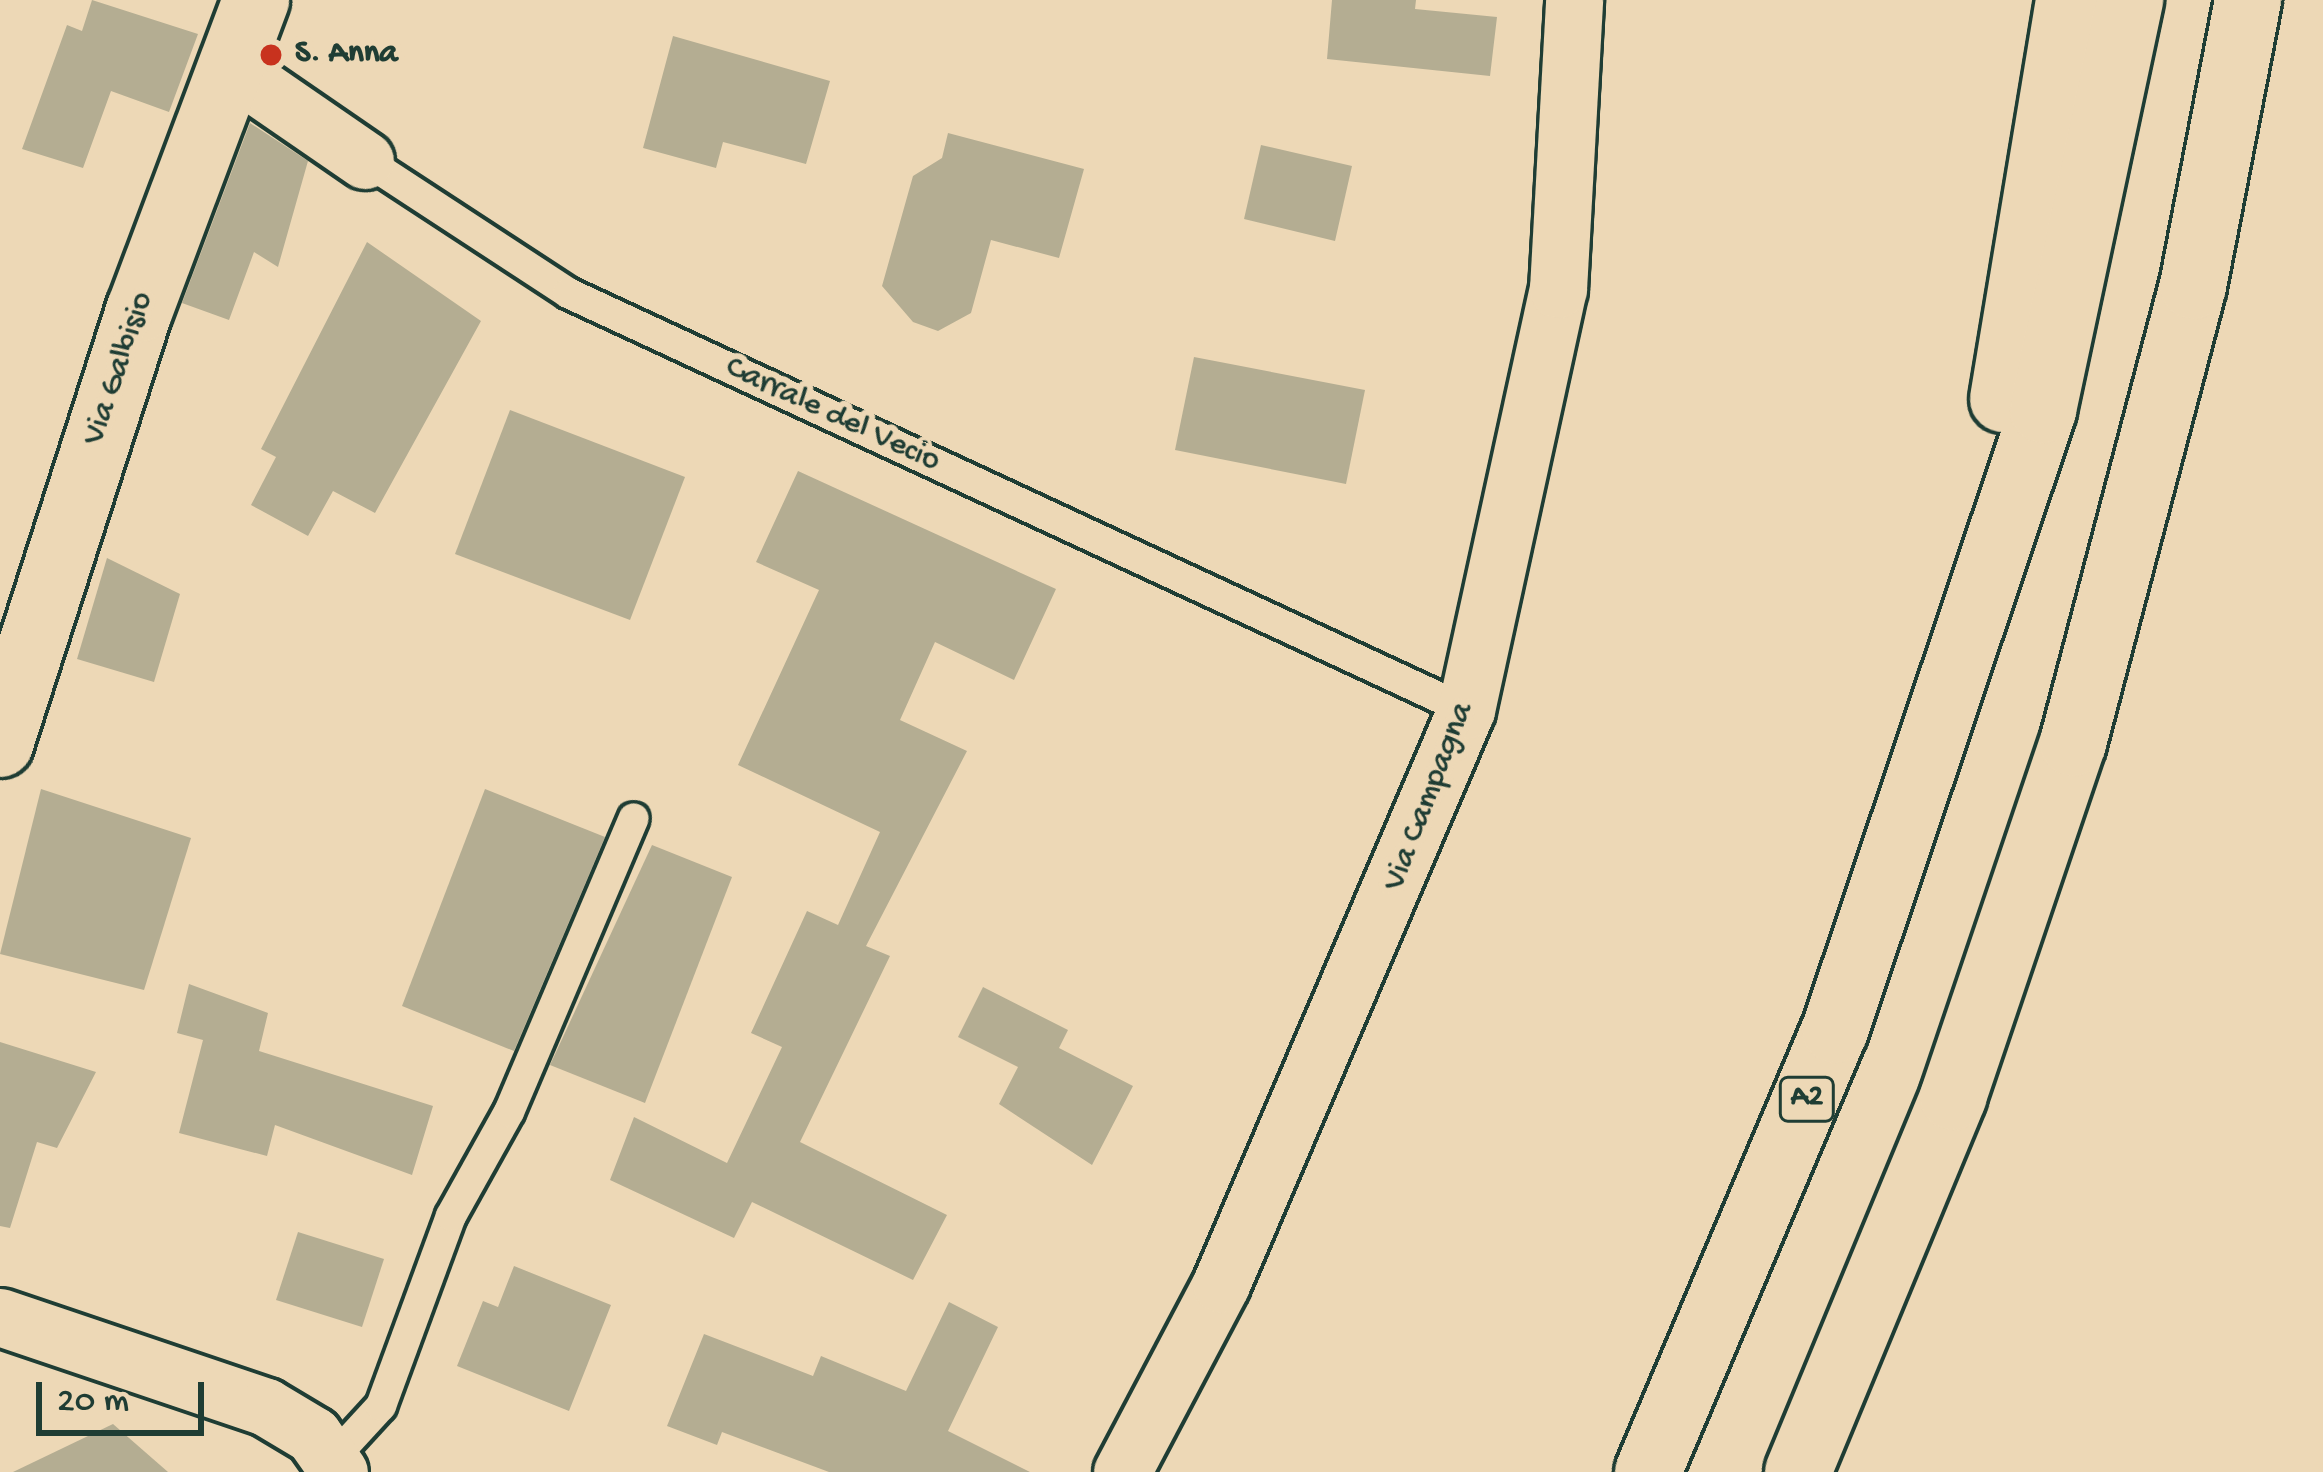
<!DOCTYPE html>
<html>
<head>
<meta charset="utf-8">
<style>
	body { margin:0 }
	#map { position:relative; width:2323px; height:1472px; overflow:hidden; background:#edd8b6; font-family:"Gochi Hand",sans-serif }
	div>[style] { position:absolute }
	.building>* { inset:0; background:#b4ad92 }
	.roads { filter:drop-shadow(3px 0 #1f3d34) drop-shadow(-3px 0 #1f3d34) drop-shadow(0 3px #1f3d34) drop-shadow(0 -3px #1f3d34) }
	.lane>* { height:30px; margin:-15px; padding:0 15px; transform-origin:15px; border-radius:15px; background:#edd8b6 }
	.street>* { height:57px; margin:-28.5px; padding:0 28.5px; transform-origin:28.5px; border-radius:28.5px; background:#edd8b6 }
	.secondary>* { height:66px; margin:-33px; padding:0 33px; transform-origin:33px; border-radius:33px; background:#edd8b6 }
	.highway>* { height:66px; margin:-33px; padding:0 33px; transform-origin:33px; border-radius:33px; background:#edd8b6 }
	.dots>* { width:33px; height:33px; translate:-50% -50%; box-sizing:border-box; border:6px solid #edd8b6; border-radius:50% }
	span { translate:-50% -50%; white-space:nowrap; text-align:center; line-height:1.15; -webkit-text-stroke:12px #edd8b6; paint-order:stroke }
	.shield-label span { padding:3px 9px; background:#edd8b6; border:3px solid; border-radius:9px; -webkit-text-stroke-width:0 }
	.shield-label { font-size:30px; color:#1f3d34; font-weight:700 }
	.poi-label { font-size:33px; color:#1f3d34; font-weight:700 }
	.left { translate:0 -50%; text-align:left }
	.street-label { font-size:33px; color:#1f3d34 }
	.scale { position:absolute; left:36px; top:1382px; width:168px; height:54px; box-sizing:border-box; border:6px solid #1f3d34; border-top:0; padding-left:15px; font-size:36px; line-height:42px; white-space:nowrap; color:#1f3d34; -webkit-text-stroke:9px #edd8b6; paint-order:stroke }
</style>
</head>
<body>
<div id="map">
	<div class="building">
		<i style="clip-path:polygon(92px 0,198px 34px,169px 112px,111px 91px,83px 168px,22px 149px,67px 25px,82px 31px)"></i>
		<i style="clip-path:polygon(1332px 0,1416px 0,1415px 9px,1497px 17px,1490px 76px,1327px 59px)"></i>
		<i style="clip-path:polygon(673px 36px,830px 81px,806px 164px,723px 142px,716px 168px,643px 148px)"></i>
		<i style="clip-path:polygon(250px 123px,308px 161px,278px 267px,254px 252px,229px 320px,182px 303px)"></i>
		<i style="clip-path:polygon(948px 133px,1084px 169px,1059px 258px,991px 240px,971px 313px,938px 331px,913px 322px,882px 286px,913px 176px,942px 158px)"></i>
		<i style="clip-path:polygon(1261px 145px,1352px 166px,1335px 241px,1244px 219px)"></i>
		<i style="clip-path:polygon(367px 242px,481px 321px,375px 513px,333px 491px,308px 536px,251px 505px,276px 457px,261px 449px)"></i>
		<i style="clip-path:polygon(1194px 357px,1365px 390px,1346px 484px,1175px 450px)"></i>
		<i style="clip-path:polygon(510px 410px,685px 477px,630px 620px,455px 554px)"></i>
		<i style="clip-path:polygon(798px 471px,1056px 589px,1014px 680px,935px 642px,900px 720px,967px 751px,866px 946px,890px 956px,800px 1142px,947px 1215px,913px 1280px,752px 1202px,734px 1238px,610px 1180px,634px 1117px,727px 1163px,782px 1047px,751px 1033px,807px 911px,838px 925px,880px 832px,738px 765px,819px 590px,756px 562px)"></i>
		<i style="clip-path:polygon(107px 558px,180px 594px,154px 682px,77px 659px)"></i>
		<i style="clip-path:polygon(41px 789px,191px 838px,144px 990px,0 954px)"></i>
		<i style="clip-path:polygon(485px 789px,605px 837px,514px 1051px,402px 1006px)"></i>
		<i style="clip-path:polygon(652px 845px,732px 877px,645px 1103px,550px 1065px)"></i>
		<i style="clip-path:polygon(189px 984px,268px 1013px,259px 1051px,433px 1106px,412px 1175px,275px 1125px,267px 1156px,179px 1133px,203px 1040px,177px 1033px)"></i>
		<i style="clip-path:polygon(983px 987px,1068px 1030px,1059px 1048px,1133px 1086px,1092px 1165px,999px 1104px,1018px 1067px,958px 1037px)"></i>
		<i style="clip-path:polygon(0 1042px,96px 1072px,57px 1148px,37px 1142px,10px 1228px,0 1226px)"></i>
		<i style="clip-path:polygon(298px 1232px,384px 1259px,362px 1327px,276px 1300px)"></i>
		<i style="clip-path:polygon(514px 1266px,611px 1305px,569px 1411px,457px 1366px,483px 1301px,498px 1307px)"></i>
		<i style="clip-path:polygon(949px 1302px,998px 1327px,948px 1431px,1030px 1472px,829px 1472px,722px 1432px,717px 1445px,667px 1426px,704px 1334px,813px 1376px,821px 1356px,906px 1391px)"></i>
		<i style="clip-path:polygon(113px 1424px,168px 1472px,13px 1472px)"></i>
	</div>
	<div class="roads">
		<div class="lane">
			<i style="left:365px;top:160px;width:243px;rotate:33.2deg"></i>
			<i style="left:568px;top:293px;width:990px;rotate:24.91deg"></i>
			<i style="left:335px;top:1456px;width:68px;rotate:-47.4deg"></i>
			<i style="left:381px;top:1406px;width:202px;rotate:-69.8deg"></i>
			<i style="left:451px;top:1216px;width:119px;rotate:-60.9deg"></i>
			<i style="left:509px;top:1112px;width:319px;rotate:-67deg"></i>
		</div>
		<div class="street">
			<i style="left:228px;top:66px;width:166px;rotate:34.5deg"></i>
			<i style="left:0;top:1317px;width:281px;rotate:18.7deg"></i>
			<i style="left:266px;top:1407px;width:55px;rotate:30.8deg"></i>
			<i style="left:313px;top:1435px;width:45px;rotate:54.9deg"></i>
			<i style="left:1122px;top:1472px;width:212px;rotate:-62.2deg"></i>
			<i style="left:1221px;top:1284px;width:624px;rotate:-66.89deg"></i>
			<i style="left:1466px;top:710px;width:431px;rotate:-77.7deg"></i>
			<i style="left:1558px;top:289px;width:289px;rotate:-86.8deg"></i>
		</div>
		<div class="secondary">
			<i style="left:0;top:744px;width:457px;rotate:-72.2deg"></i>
			<i style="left:140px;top:309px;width:330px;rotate:-69.4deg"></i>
		</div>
		<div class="highway">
			<i style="left:2003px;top:399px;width:404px;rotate:-80.6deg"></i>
			<i style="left:1648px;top:1472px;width:480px;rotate:-67.1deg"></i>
			<i style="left:1835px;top:1030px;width:654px;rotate:-71.45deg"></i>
			<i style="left:2043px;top:410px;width:419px;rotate:-78deg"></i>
			<i style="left:1798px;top:1472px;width:406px;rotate:-67.5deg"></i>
			<i style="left:1953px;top:1097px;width:374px;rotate:-71.3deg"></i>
			<i style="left:2073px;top:743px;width:472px;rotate:-75.3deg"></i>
			<i style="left:2193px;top:286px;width:291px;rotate:-79.1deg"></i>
		</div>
	</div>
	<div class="dots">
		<i style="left:271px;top:55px;background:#c8321e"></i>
	</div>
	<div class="shield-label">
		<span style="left:1807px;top:1099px">A2</span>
	</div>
	<div class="poi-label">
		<span class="left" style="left:295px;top:55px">S. Anna</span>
	</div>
	<div class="street-label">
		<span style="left:120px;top:369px;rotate:-71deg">Via Galbisio</span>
		<span style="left:832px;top:416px;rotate:25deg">Carrale del Vecio</span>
		<span style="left:1430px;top:797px;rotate:-69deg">Via Campagna</span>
	</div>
	<div class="scale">20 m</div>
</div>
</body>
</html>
